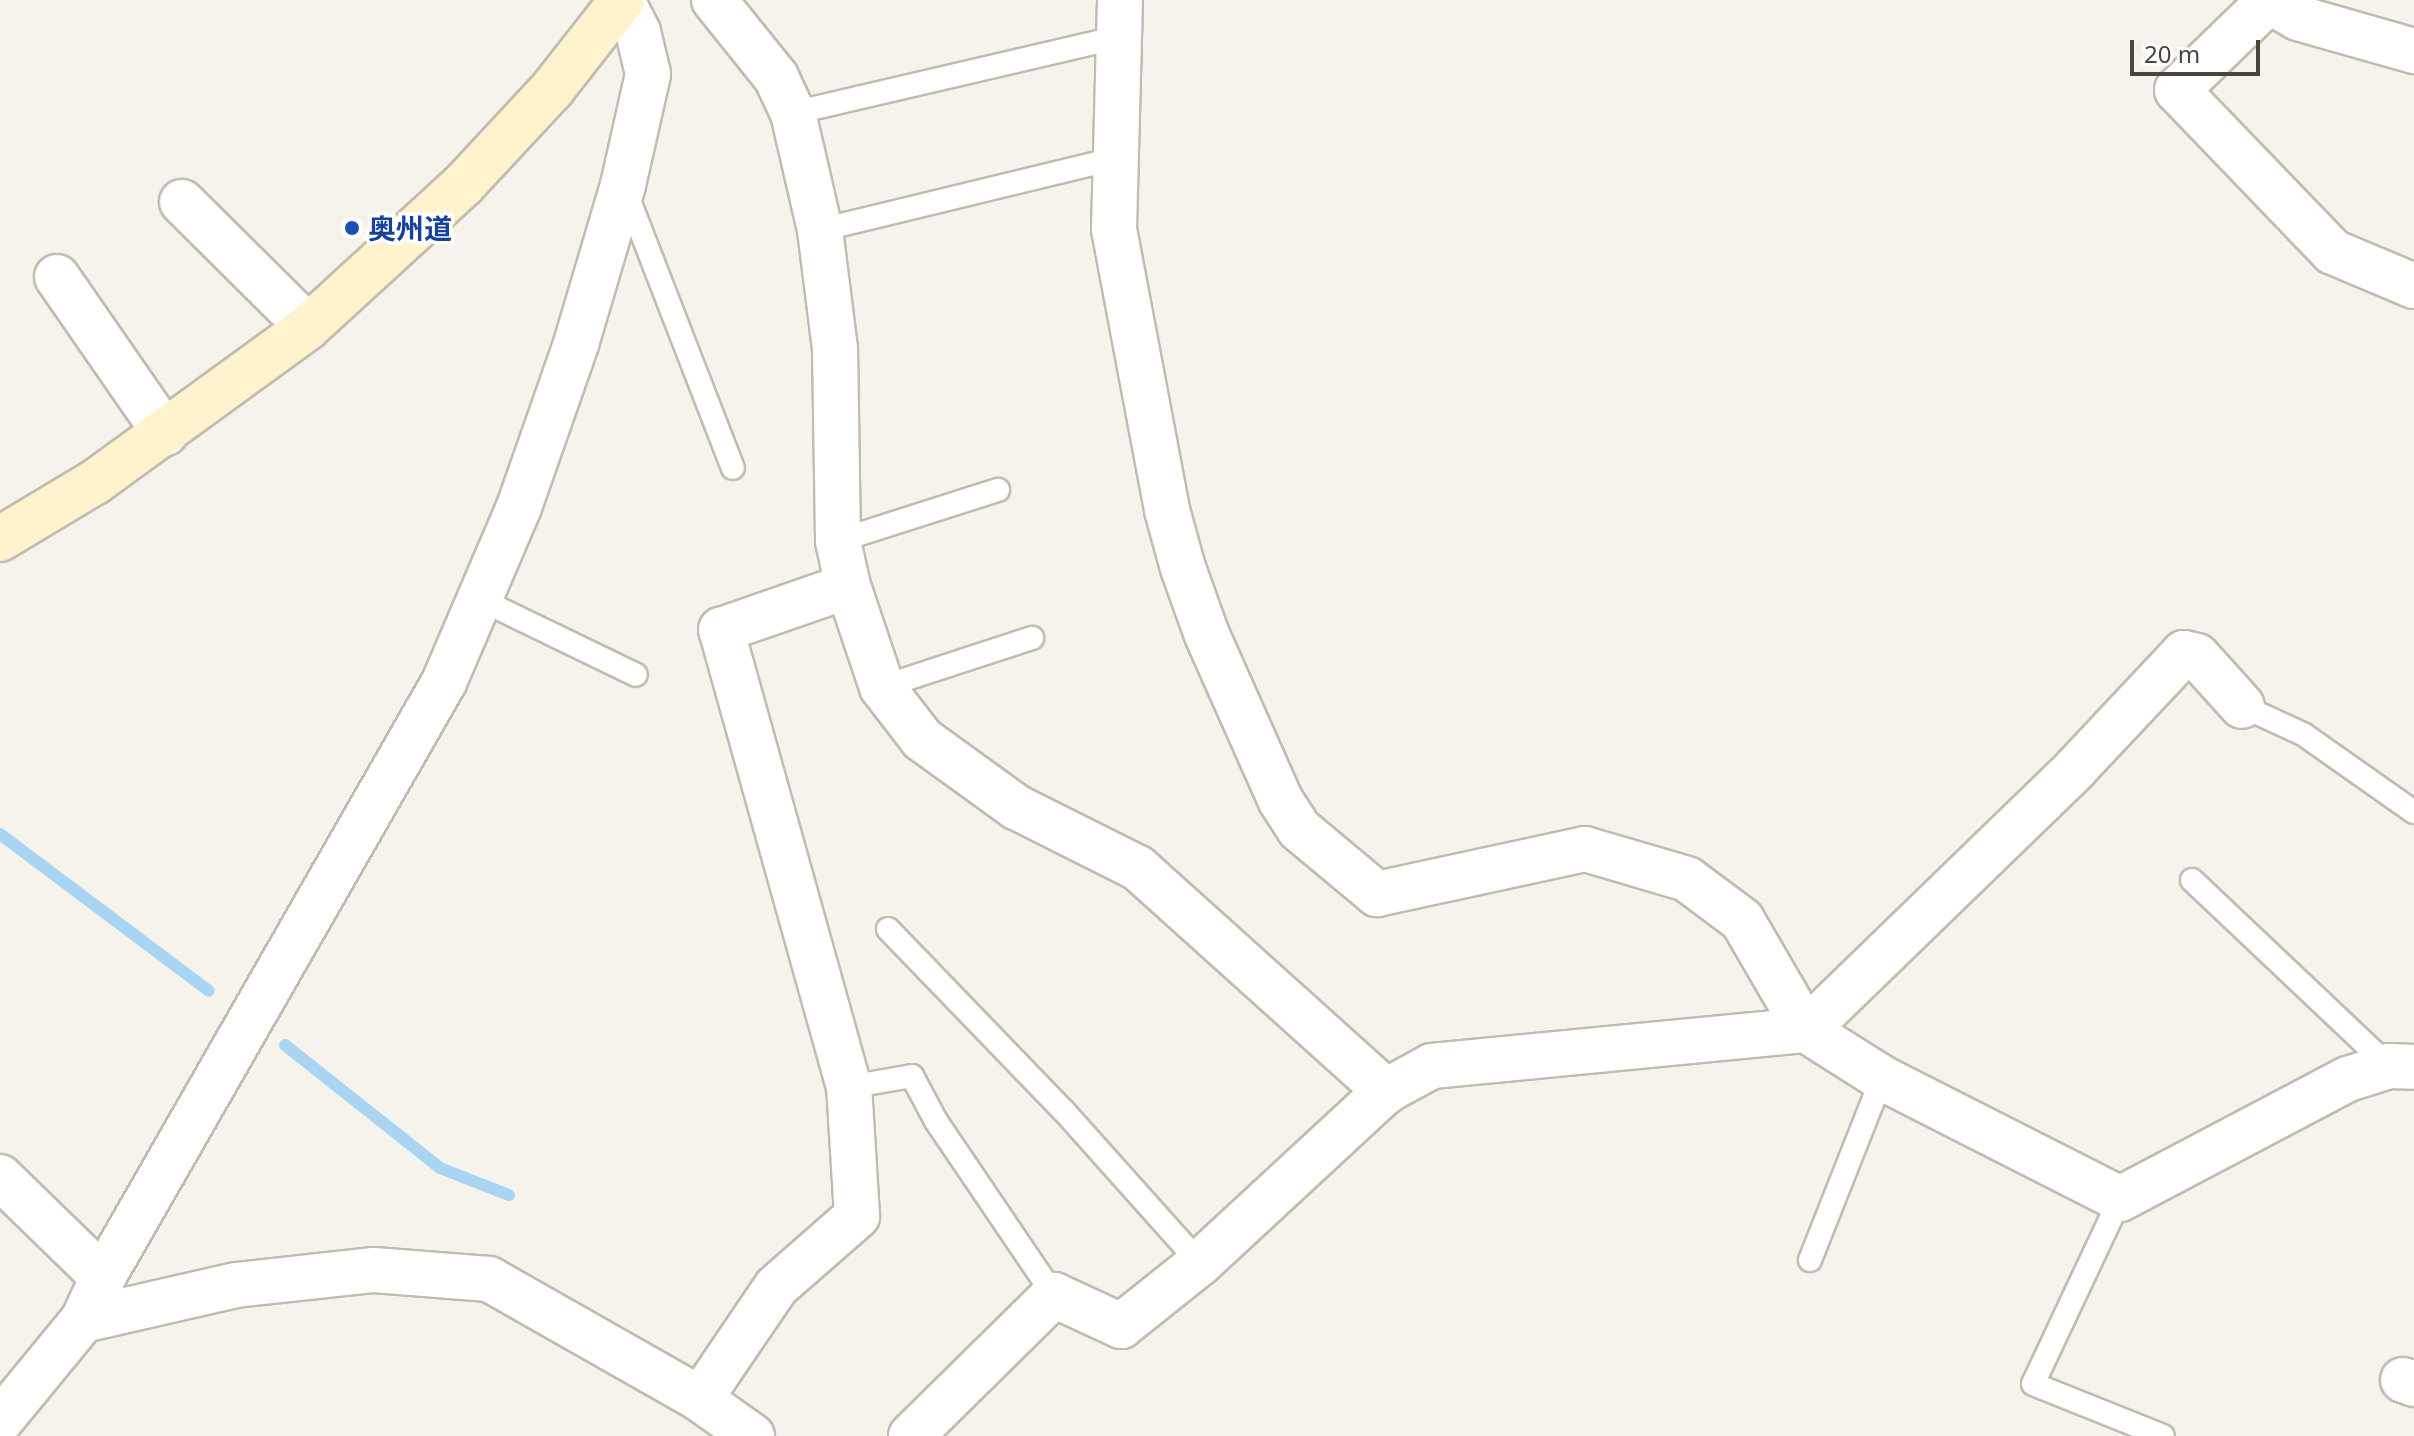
<!DOCTYPE html>
<html>
<head>
<meta charset="utf-8">
<style>
	body { margin:0 }
	#map { position:relative; width:2414px; height:1436px; overflow:hidden; background:#f6f3ec; font-family:"Noto Sans","Noto Sans JP",sans-serif }
	div>[style] { position:absolute }
	.stream>* { height:12px; margin:-6px; padding:0 6px; transform-origin:6px; border-radius:6px; background:#a9d4f2 }
	.roads { filter:drop-shadow(2px 0 #c2bbae) drop-shadow(-2px 0 #c2bbae) drop-shadow(0 2px #c2bbae) drop-shadow(0 -2px #c2bbae) }
	.lane>* { height:22px; margin:-11px; padding:0 11px; transform-origin:11px; border-radius:11px; background:#fff }
	.street>* { height:44px; margin:-22px; padding:0 22px; transform-origin:22px; border-radius:22px; background:#fff }
	.secondary>* { height:44px; margin:-22px; padding:0 22px; transform-origin:22px; border-radius:22px; background:#fff3cd }
	.dots>* { width:22px; height:22px; translate:-50% -50%; box-sizing:border-box; border:4px solid #fff; border-radius:50% }
	span { translate:-50% -50%; white-space:nowrap; text-align:center; line-height:1.15; -webkit-text-stroke:7px #fff; paint-order:stroke }
	.transit-label { font-size:28px; color:#164399; font-weight:700 }
	.left { translate:0 -50%; text-align:left }
	.scale { position:absolute; left:2130px; top:40px; width:130px; height:36px; box-sizing:border-box; border:4px solid #4b4439; border-top:0; padding-left:10px; font-size:24px; line-height:28px; white-space:nowrap; color:#4b4439; -webkit-text-stroke:6px #fff; paint-order:stroke }
</style>
</head>
<body>
<div id="map">
	<div class="stream">
		<i style="left:0;top:834px;width:261px;rotate:36.9deg"></i>
		<i style="left:285px;top:1045px;width:198px;rotate:38.4deg"></i>
		<i style="left:440px;top:1168px;width:74px;rotate:21.4deg"></i>
	</div>
	<div class="roads">
		<div class="lane">
			<i style="left:793px;top:113px;width:335px;rotate:-13.1deg"></i>
			<i style="left:625px;top:190px;width:298px;rotate:68.8deg"></i>
			<i style="left:820px;top:230px;width:302px;rotate:-13.6deg"></i>
			<i style="left:838px;top:541px;width:168px;rotate:-17.7deg"></i>
			<i style="left:479px;top:599px;width:174px;rotate:25.8deg"></i>
			<i style="left:882px;top:687px;width:158px;rotate:-18.1deg"></i>
			<i style="left:2242px;top:706px;width:67px;rotate:24.7deg"></i>
			<i style="left:2303px;top:734px;width:136px;rotate:35.1deg"></i>
			<i style="left:2192px;top:880px;width:271px;rotate:43.4deg"></i>
			<i style="left:888px;top:929px;width:252px;rotate:46deg"></i>
			<i style="left:1063px;top:1110px;width:205px;rotate:48.2deg"></i>
			<i style="left:849px;top:1087px;width:64px;rotate:-9.9deg"></i>
			<i style="left:912px;top:1076px;width:51px;rotate:61.9deg"></i>
			<i style="left:936px;top:1121px;width:210px;rotate:55.9deg"></i>
			<i style="left:2120px;top:1199px;width:204px;rotate:115.2deg"></i>
			<i style="left:2033px;top:1384px;width:140px;rotate:21.8deg"></i>
			<i style="left:1810px;top:1260px;width:196px;rotate:-68.4deg"></i>
		</div>
		<div class="street">
			<i style="left:714px;top:0;width:99px;rotate:51.2deg"></i>
			<i style="left:776px;top:77px;width:40px;rotate:65deg"></i>
			<i style="left:793px;top:113px;width:120px;rotate:77deg"></i>
			<i style="left:820px;top:230px;width:119px;rotate:82.8deg"></i>
			<i style="left:835px;top:348px;width:193px;rotate:89.1deg"></i>
			<i style="left:838px;top:541px;width:46px;rotate:77.5deg"></i>
			<i style="left:848px;top:586px;width:107px;rotate:71.4deg"></i>
			<i style="left:882px;top:687px;width:66px;rotate:52.4deg"></i>
			<i style="left:922px;top:739px;width:116px;rotate:35.9deg"></i>
			<i style="left:1016px;top:807px;width:136px;rotate:26.6deg"></i>
			<i style="left:1138px;top:868px;width:334px;rotate:42deg"></i>
			<i style="left:1120px;top:0;width:229px;rotate:91.5deg"></i>
			<i style="left:1114px;top:229px;width:286px;rotate:79.3deg"></i>
			<i style="left:1167px;top:510px;width:60px;rotate:74.6deg"></i>
			<i style="left:1183px;top:568px;width:71px;rotate:70.3deg"></i>
			<i style="left:1207px;top:635px;width:182px;rotate:66deg"></i>
			<i style="left:1281px;top:801px;width:33px;rotate:57deg"></i>
			<i style="left:1299px;top:829px;width:102px;rotate:39.8deg"></i>
			<i style="left:1377px;top:894px;width:213px;rotate:-12.2deg"></i>
			<i style="left:1585px;top:849px;width:106px;rotate:16.4deg"></i>
			<i style="left:1687px;top:879px;width:69px;rotate:36.7deg"></i>
			<i style="left:1742px;top:920px;width:127px;rotate:59.8deg"></i>
			<i style="left:1806px;top:1030px;width:375px;rotate:-44.1deg"></i>
			<i style="left:2075px;top:769px;width:159px;rotate:-46.8deg"></i>
			<i style="left:2184px;top:653px;width:13px;rotate:13deg"></i>
			<i style="left:2197px;top:656px;width:67px;rotate:48deg"></i>
			<i style="left:2267px;top:0;width:36px;rotate:30deg"></i>
			<i style="left:2298px;top:18px;width:121px;rotate:15.9deg"></i>
			<i style="left:2269px;top:1px;width:128px;rotate:135.9deg"></i>
			<i style="left:2177px;top:90px;width:225px;rotate:46.1deg"></i>
			<i style="left:2333px;top:252px;width:88px;rotate:22.8deg"></i>
			<i style="left:182px;top:202px;width:177px;rotate:44.8deg"></i>
			<i style="left:57px;top:277px;width:190px;rotate:55.3deg"></i>
			<i style="left:0;top:1177px;width:144px;rotate:44.2deg"></i>
			<i style="left:83px;top:1320px;width:157px;rotate:-12.9deg"></i>
			<i style="left:236px;top:1285px;width:139px;rotate:-6.2deg"></i>
			<i style="left:374px;top:1270px;width:115px;rotate:4.5deg"></i>
			<i style="left:489px;top:1279px;width:243px;rotate:29.6deg"></i>
			<i style="left:700px;top:1399px;width:64px;rotate:35.4deg"></i>
			<i style="left:2403px;top:1380px;width:12px;rotate:20deg"></i>
			<i style="left:700px;top:1399px;width:135px;rotate:-55.8deg"></i>
			<i style="left:776px;top:1287px;width:108px;rotate:-41.2deg"></i>
			<i style="left:857px;top:1216px;width:129px;rotate:-93.5deg"></i>
			<i style="left:849px;top:1087px;width:475px;rotate:-105.6deg"></i>
			<i style="left:721px;top:630px;width:134px;rotate:-19.1deg"></i>
			<i style="left:0;top:1421px;width:131px;rotate:-50.6deg"></i>
			<i style="left:83px;top:1320px;width:47px;rotate:-65.1deg"></i>
			<i style="left:103px;top:1277px;width:686px;rotate:-60.18deg"></i>
			<i style="left:444px;top:682px;width:190px;rotate:-66.8deg"></i>
			<i style="left:519px;top:507px;width:173px;rotate:-70.7deg"></i>
			<i style="left:576px;top:344px;width:166px;rotate:-73.5deg"></i>
			<i style="left:623px;top:185px;width:114px;rotate:-77.3deg"></i>
			<i style="left:648px;top:74px;width:43px;rotate:-103.4deg"></i>
			<i style="left:638px;top:32px;width:35px;rotate:-117deg"></i>
			<i style="left:911px;top:1436px;width:201px;rotate:-44.6deg"></i>
			<i style="left:1054px;top:1295px;width:74px;rotate:24.8deg"></i>
			<i style="left:1121px;top:1326px;width:101px;rotate:-38.6deg"></i>
			<i style="left:1200px;top:1263px;width:253px;rotate:-42.8deg"></i>
			<i style="left:1386px;top:1091px;width:52px;rotate:-28.5deg"></i>
			<i style="left:1432px;top:1066px;width:376px;rotate:-5.5deg"></i>
			<i style="left:1806px;top:1030px;width:90px;rotate:32.3deg"></i>
			<i style="left:1882px;top:1078px;width:267px;rotate:26.9deg"></i>
			<i style="left:2120px;top:1199px;width:258px;rotate:-27.8deg"></i>
			<i style="left:2348px;top:1079px;width:43px;rotate:-17.6deg"></i>
			<i style="left:2389px;top:1066px;width:25px;rotate:2deg"></i>
		</div>
		<div class="secondary">
			<i style="left:0;top:539px;width:111px;rotate:-31deg"></i>
			<i style="left:95px;top:482px;width:263px;rotate:-36deg"></i>
			<i style="left:308px;top:327px;width:210px;rotate:-42.5deg"></i>
			<i style="left:463px;top:185px;width:132px;rotate:-47.1deg"></i>
			<i style="left:553px;top:88px;width:112px;rotate:-51.9deg"></i>
		</div>
	</div>
	<div class="dots">
		<i style="left:352px;top:228px;background:#1a4fb4"></i>
	</div>
	<div class="transit-label">
		<span class="left" style="left:368px;top:228px">奥州道</span>
	</div>
	<div class="scale">20 m</div>
</div>
</body>
</html>
